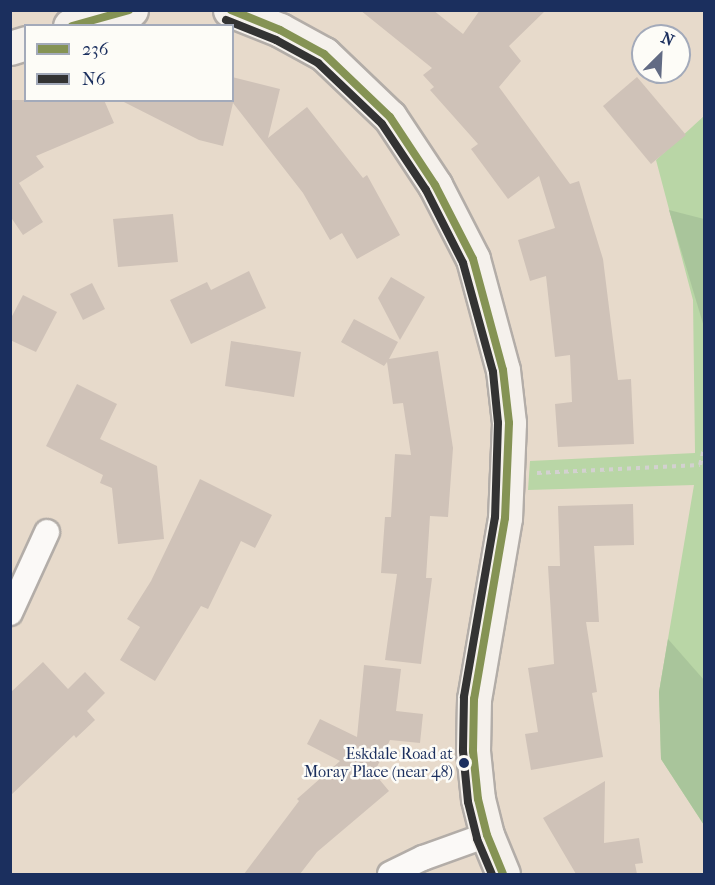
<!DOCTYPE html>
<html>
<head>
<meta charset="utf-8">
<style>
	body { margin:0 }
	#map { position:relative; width:715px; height:885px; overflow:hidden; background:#e7dacb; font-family:"IM FELL French Canon",serif }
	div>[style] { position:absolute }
	.green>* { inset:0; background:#b9d6a6 }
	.forest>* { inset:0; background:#a9c59b }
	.building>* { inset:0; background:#cfc2b8 }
	.path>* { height:4px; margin-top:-2px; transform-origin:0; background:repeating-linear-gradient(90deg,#d3d1d0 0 4.5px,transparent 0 9px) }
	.roads { filter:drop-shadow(2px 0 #b3ada8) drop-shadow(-2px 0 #b3ada8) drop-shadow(0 2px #b3ada8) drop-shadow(0 -2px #b3ada8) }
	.street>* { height:24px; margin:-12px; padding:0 12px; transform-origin:12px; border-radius:12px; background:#fbf9f7 }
	.secondary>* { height:33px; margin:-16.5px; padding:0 16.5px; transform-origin:16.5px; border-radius:16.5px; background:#f5f1ec }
	.bus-1>* { height:8px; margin:-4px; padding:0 4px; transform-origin:4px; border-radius:4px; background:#859354 }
	.bus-2>* { height:8px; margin:-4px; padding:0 4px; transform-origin:4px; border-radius:4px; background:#333 }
	.dots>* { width:16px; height:16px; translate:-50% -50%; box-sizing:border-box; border:3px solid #fdfcf7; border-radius:50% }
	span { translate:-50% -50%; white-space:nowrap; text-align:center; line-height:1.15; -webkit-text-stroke:5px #fdfcf7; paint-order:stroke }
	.bus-label { font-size:16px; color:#1b2f5e }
	.right { translate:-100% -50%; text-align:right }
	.frame { position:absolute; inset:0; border:12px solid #1b2f5e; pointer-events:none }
	.legend { position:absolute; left:24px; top:24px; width:210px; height:78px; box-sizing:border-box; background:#fdfcf7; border:2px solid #a3aaba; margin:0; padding:8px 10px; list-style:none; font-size:18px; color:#1b2f5e }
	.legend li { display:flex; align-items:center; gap:12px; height:30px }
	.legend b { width:30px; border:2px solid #a3aaba }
	.north { position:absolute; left:631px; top:24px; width:60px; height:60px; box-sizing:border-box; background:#fdfcf7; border:2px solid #a3aaba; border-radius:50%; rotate:24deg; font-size:16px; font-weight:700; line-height:24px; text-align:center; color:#1b2f5e }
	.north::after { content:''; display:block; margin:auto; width:21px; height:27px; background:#626b84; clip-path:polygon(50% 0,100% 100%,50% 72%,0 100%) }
</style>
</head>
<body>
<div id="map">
	<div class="green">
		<i style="clip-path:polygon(704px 116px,704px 825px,661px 759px,659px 692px,694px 485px,528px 490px,530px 461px,695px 453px,693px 300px,656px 160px)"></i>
	</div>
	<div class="forest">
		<i style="clip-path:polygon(669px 210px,704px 219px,704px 327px)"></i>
		<i style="clip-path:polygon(668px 639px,704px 680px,704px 825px,661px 759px,659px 692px)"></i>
	</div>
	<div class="building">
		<i style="clip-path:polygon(360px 10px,433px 10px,463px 34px,480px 10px,546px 10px,509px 46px,521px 61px,499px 87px,570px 184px,579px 181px,603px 259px,618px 380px,631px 379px,634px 444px,558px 447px,555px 404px,572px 402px,570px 355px,555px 357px,546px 276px,530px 281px,518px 240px,555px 228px,539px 176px,508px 199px,471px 149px,478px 144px,430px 90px,434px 87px,423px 75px,432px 68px)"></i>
		<i style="clip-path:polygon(232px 77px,280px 89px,268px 138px,307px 107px,363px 178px,367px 175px,400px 235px,357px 259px,342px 233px,330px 240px,303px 193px,233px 103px,223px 146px,199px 140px,120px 100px,232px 100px)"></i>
		<i style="clip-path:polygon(637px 77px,686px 135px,651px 164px,603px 106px)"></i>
		<i style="clip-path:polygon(10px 100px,104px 100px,114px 123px,36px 156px,44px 167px,19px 183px,43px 222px,23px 235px,10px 216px)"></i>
		<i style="clip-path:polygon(173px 214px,178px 262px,118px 267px,113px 219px)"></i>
		<i style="clip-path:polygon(249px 271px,266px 308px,191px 344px,170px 300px,207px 282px,211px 290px)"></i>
		<i style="clip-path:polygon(391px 277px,425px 297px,400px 340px,378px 298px)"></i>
		<i style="clip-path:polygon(92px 283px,105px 309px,83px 320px,70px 294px)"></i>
		<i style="clip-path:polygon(23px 295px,57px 312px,36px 352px,10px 340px,10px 320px)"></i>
		<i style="clip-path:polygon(354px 319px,398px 342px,389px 359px,438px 351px,453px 448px,448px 517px,430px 516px,426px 578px,432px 578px,421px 664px,385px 660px,397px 574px,381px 573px,385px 517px,391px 517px,395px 454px,411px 455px,403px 403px,393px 404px,387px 362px,384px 366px,341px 342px)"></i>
		<i style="clip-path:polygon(231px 341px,301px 352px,294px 397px,225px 386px)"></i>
		<i style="clip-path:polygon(77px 384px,117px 404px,100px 439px,157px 466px,164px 539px,118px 544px,112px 488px,100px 483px,103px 475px,46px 446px)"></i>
		<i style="clip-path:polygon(200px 479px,272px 515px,255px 548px,241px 541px,208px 609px,201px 606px,155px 681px,120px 660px,140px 627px,127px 619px,151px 581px)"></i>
		<i style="clip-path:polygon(633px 504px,634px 545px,594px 546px,599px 622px,586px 622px,597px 692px,592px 693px,603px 757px,531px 770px,525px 734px,538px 732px,528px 668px,554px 664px,548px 566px,560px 566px,558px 506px)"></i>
		<i style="clip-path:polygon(43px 662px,68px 689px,85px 672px,105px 693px,87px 711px,95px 720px,76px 738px,74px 735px,10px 796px,10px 693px)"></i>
		<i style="clip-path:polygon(364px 665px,401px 669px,396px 711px,423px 714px,420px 743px,390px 740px,374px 773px,389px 791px,317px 852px,300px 874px,244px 874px,299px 801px,297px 799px,340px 761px,307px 744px,320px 719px,357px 737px)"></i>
		<i style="clip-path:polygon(605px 781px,604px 843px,639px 838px,643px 863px,635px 864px,637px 874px,576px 874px,543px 818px)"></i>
	</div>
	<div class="path">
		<i style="left:537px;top:473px;width:163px;rotate:-2.8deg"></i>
		<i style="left:700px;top:465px;width:16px;rotate:-76deg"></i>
	</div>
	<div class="roads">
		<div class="street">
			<i style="left:10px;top:613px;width:89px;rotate:-65.4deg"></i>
			<i style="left:390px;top:874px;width:37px;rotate:-26deg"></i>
			<i style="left:423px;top:858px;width:68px;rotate:-19.8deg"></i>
		</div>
		<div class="secondary">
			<i style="left:230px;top:10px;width:54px;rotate:21.8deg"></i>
			<i style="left:280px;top:30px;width:50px;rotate:28.6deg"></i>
			<i style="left:324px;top:54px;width:91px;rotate:43.7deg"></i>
			<i style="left:390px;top:117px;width:82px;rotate:56.5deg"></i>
			<i style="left:435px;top:185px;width:83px;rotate:62.8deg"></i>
			<i style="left:473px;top:259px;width:115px;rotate:74.9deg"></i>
			<i style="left:503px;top:370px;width:53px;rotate:83.5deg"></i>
			<i style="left:509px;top:423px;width:95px;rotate:92.4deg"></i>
			<i style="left:505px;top:518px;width:184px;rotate:99.7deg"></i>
			<i style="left:474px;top:699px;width:52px;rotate:91.1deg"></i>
			<i style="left:473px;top:751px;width:48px;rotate:84.1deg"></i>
			<i style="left:478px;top:799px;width:37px;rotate:76deg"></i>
			<i style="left:487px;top:835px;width:42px;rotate:67.7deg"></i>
			<i style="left:70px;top:26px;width:63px;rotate:-14.7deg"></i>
			<i style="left:10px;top:48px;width:17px;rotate:-17deg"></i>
		</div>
	</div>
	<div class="bus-1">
		<i style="left:231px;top:10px;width:53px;rotate:22.2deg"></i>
		<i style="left:280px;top:30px;width:50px;rotate:28.6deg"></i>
		<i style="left:324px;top:54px;width:91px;rotate:43.7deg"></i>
		<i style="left:390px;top:117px;width:82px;rotate:56.5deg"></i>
		<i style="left:435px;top:185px;width:83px;rotate:62.8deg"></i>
		<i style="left:473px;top:259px;width:115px;rotate:74.9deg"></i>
		<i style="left:503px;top:370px;width:53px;rotate:83.5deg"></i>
		<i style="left:509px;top:423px;width:95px;rotate:92.4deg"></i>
		<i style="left:505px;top:518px;width:184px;rotate:99.7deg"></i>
		<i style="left:474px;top:699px;width:52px;rotate:91.1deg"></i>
		<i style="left:473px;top:751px;width:48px;rotate:84.1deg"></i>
		<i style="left:478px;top:799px;width:37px;rotate:76deg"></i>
		<i style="left:487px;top:835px;width:42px;rotate:67.7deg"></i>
		<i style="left:72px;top:26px;width:59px;rotate:-15.7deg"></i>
	</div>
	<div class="bus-2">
		<i style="left:226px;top:20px;width:54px;rotate:21.8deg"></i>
		<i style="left:276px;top:40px;width:48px;rotate:28.7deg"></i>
		<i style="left:318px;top:63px;width:88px;rotate:43.6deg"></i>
		<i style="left:382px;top:124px;width:79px;rotate:56.3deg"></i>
		<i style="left:426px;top:190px;width:82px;rotate:63.1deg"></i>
		<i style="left:463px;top:263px;width:113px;rotate:74.6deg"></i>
		<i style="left:493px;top:372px;width:51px;rotate:84.4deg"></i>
		<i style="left:498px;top:423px;width:94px;rotate:91.8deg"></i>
		<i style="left:495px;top:517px;width:183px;rotate:99.8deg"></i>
		<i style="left:464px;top:697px;width:54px;rotate:91.1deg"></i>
		<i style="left:463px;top:751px;width:51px;rotate:84.4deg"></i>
		<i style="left:468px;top:802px;width:38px;rotate:76deg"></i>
		<i style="left:477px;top:839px;width:38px;rotate:67deg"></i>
	</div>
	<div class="dots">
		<i style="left:464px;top:763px;background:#1b2f5e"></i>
	</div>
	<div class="bus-label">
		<span class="right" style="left:453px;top:763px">Eskdale Road at<br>Moray Place (near 48)</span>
	</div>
	<div class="frame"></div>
	<ul class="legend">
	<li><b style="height:8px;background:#859354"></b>236</li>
	<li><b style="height:8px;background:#333"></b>N6</li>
	</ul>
	<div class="north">N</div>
</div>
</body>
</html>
